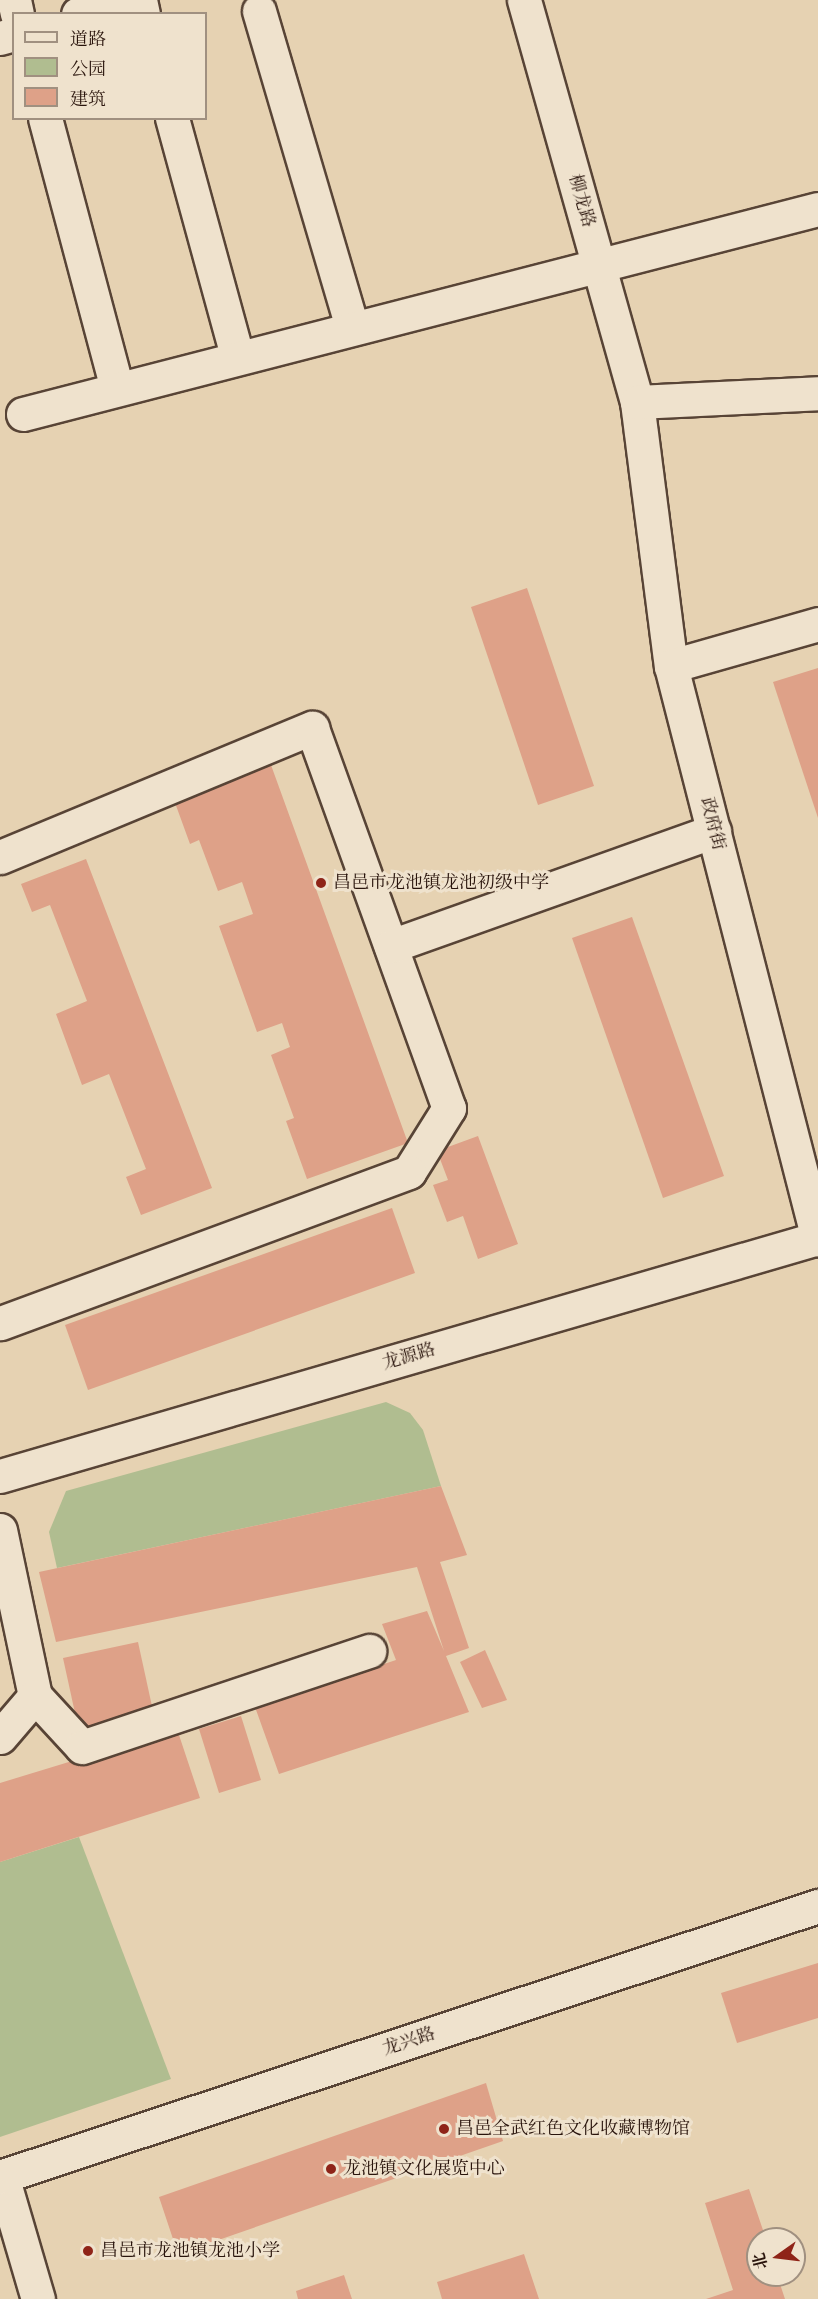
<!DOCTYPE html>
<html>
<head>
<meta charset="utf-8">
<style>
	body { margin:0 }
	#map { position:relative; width:818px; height:2299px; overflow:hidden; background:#e6d2b2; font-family:"IM FELL French Canon","Noto Serif SC",serif }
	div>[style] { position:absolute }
	.green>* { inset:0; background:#b0bd90 }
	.building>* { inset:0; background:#dea188 }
	.roads { filter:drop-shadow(2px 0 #584436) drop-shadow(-2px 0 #584436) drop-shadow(0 2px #584436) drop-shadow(0 -2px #584436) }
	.minor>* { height:33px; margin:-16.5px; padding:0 16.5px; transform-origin:16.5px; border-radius:16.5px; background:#efe2cd }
	.dots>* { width:16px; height:16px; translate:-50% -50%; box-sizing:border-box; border:3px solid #efe2cd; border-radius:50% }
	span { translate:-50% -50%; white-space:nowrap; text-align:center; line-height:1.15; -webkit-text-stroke:6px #efe2cd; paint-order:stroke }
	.street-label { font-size:18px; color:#29140c }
	.poi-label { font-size:18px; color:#29140c }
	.left { translate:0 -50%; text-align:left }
	.legend { position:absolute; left:12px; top:12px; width:195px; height:108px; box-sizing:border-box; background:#efe2cd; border:2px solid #a09080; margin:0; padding:8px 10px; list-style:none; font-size:18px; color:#29140c }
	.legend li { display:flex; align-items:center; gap:12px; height:30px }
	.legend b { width:30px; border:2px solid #a09080 }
	.north { position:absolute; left:746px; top:2227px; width:60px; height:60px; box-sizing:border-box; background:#efe2cd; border:2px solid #a09080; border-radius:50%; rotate:256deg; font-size:16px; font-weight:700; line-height:24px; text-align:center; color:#29140c }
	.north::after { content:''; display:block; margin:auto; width:21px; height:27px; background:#8f2418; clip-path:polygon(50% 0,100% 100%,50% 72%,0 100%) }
</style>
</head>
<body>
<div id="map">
	<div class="green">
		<i style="clip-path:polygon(386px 1402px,410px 1413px,423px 1430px,441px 1486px,57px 1568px,49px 1532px,66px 1491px)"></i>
		<i style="clip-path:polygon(79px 1837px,171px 2079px,0 2137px,0 1862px)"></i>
	</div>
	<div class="building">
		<i style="clip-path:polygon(527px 588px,594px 786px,538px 805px,471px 607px)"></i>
		<i style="clip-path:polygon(818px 668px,818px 818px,773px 682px)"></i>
		<i style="clip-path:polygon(271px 765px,408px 1143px,307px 1179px,286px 1121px,294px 1118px,271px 1055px,290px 1047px,282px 1023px,257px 1032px,219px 926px,253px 914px,242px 882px,218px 891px,199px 840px,190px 844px,174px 800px)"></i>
		<i style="clip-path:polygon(86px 859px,212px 1188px,141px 1215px,126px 1177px,146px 1169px,109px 1074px,82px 1085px,56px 1014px,87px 1001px,50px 905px,32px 912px,21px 884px)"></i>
		<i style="clip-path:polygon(632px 917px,724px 1176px,663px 1198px,572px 938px)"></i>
		<i style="clip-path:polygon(478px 1136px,518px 1244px,478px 1259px,463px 1216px,447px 1222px,433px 1185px,448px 1180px,437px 1151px)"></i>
		<i style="clip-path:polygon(392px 1208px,415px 1273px,88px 1390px,65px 1325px)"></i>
		<i style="clip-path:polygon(441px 1486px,467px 1555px,440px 1562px,469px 1648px,446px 1656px,469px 1712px,279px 1774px,255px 1707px,396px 1660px,382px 1624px,427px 1611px,444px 1651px,417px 1567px,56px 1642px,39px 1572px)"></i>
		<i style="clip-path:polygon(138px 1642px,155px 1720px,80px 1736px,63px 1658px)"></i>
		<i style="clip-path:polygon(485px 1650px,507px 1700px,482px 1708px,460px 1662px)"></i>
		<i style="clip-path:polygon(241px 1716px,261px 1780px,219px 1793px,199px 1729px)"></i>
		<i style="clip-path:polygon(177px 1729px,200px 1798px,0 1862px,0 1783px)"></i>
		<i style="clip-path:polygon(818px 1963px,818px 2018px,737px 2043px,721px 1993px)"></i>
		<i style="clip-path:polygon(486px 2083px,503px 2141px,178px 2254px,159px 2197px)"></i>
		<i style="clip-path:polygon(749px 2189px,766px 2239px,758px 2239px,758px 2275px,777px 2275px,785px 2299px,706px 2299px,733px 2290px,705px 2203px)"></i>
		<i style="clip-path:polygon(524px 2254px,539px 2299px,442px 2299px,437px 2282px)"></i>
		<i style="clip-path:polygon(344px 2275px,352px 2299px,298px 2299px,296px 2291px)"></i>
	</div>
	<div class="roads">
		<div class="minor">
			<i style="left:14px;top:0;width:14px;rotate:78deg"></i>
			<i style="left:140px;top:0;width:14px;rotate:78deg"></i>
			<i style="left:524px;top:0;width:418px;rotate:74.3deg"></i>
			<i style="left:637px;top:402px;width:266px;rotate:82.7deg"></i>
			<i style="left:671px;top:666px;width:592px;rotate:75.61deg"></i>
			<i style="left:259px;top:11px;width:328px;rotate:73.6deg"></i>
			<i style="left:78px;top:14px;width:43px;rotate:-18.9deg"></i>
			<i style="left:0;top:38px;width:15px;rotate:-16deg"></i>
			<i style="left:45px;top:118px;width:280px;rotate:75.1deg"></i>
			<i style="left:172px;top:118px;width:247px;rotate:74.7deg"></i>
			<i style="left:637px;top:402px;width:181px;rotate:-2.8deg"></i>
			<i style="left:23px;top:414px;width:821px;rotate:-14.46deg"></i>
			<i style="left:671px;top:666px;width:153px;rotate:-15.9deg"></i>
			<i style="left:0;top:857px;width:338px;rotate:-22.5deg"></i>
			<i style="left:312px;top:728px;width:404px;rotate:70.2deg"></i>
			<i style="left:449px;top:1108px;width:75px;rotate:122deg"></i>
			<i style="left:409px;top:1172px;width:436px;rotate:159.7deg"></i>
			<i style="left:391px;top:946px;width:343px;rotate:-19.6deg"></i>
			<i style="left:0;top:1476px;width:852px;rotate:-16.22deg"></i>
			<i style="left:0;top:1530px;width:170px;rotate:78.1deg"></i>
			<i style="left:35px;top:1696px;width:54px;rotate:130.5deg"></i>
			<i style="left:35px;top:1696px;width:69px;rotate:47.3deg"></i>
			<i style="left:82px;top:1747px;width:303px;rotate:-18.5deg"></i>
			<i style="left:2px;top:2176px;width:128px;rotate:73.7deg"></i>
			<i style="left:0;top:2177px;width:862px;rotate:-18.33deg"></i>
		</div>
	</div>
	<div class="dots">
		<i style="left:321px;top:883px;background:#8f2418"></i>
		<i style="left:444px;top:2129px;background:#8f2418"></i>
		<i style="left:331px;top:2169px;background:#8f2418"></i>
		<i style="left:88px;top:2251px;background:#8f2418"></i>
	</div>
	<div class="street-label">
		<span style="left:581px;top:201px;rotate:74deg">柳龙路</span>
		<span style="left:712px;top:824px;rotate:76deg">政府街</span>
		<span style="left:409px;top:1357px;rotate:-16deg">龙源路</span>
		<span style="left:409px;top:2042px;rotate:-18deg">龙兴路</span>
	</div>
	<div class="poi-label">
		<span class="left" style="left:333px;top:883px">昌邑市龙池镇龙池初级中学</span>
		<span class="left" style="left:456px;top:2129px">昌邑全武红色文化收藏博物馆</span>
		<span class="left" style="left:343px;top:2169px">龙池镇文化展览中心</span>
		<span class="left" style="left:100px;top:2251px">昌邑市龙池镇龙池小学</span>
	</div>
	<ul class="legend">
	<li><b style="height:8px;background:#efe2cd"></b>道路</li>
	<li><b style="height:16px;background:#b0bd90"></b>公园</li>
	<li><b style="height:16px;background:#dea188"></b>建筑</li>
	</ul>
	<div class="north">北</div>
</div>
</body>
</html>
